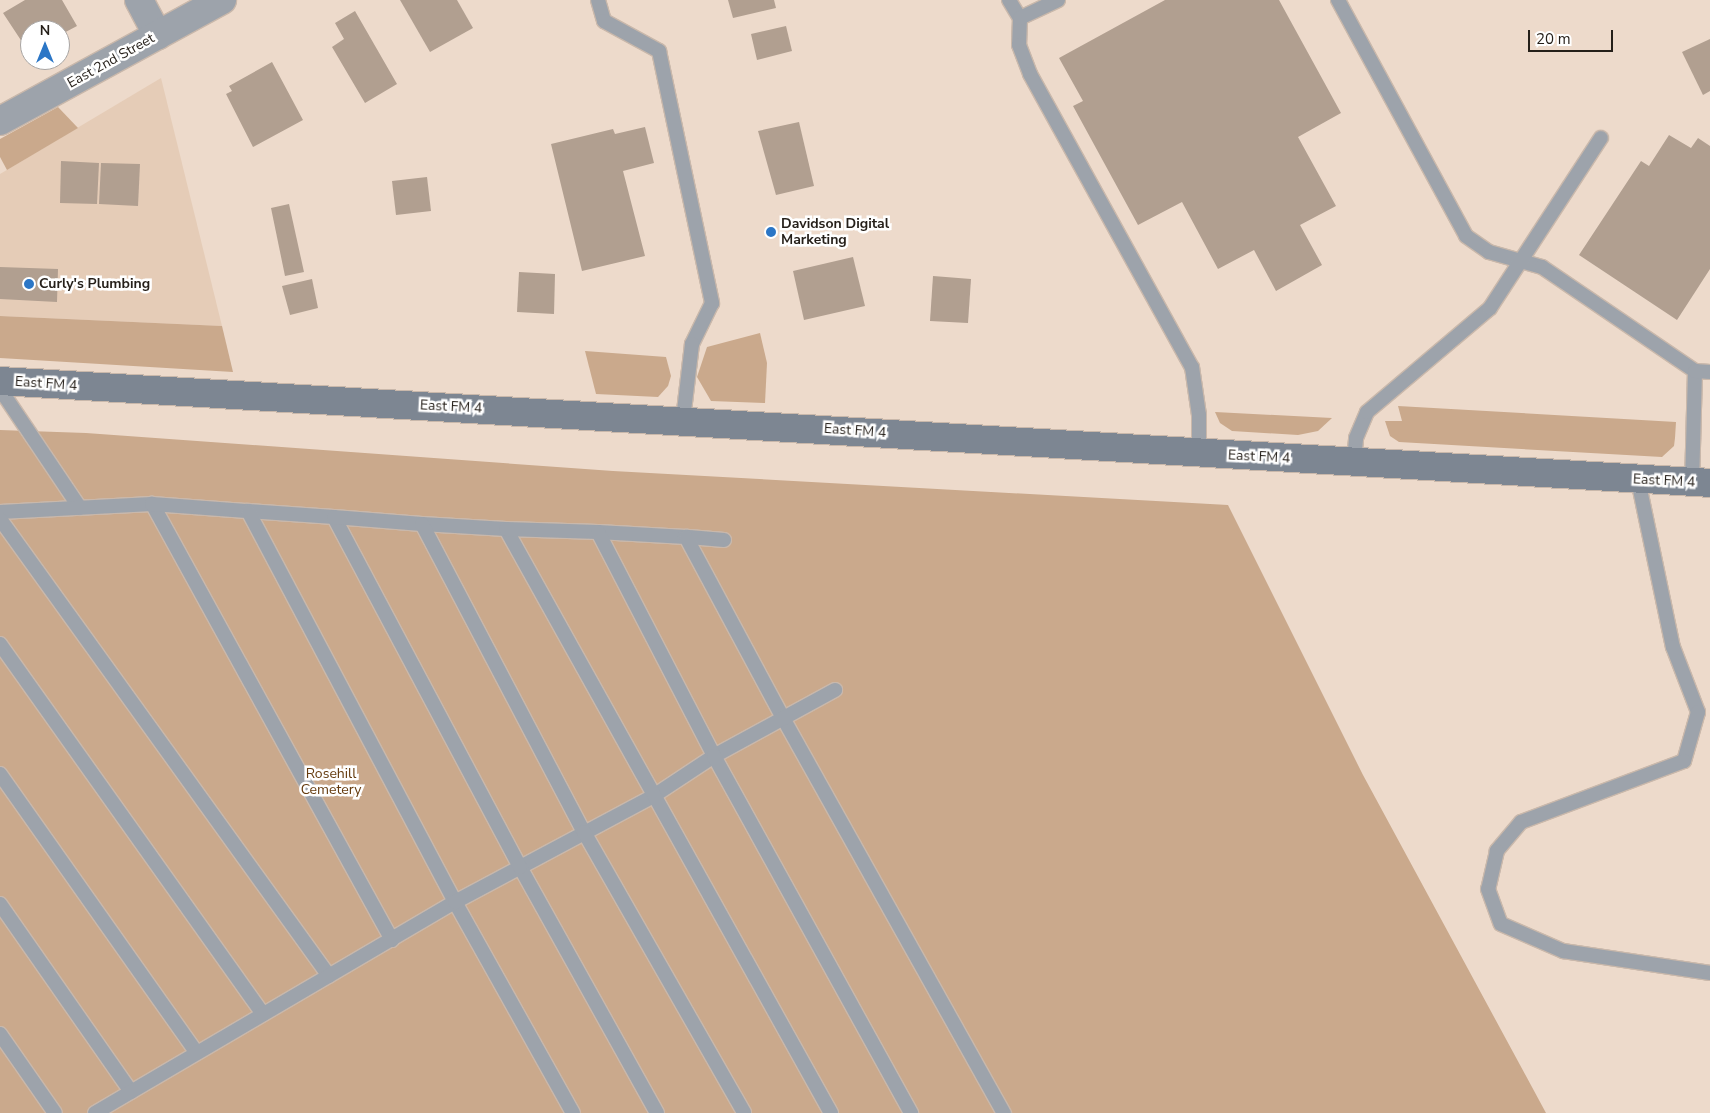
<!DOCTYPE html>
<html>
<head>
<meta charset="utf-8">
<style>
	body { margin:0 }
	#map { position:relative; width:1710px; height:1113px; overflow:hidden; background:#eddacb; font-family:"Nunito Sans",sans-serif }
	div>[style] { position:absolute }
	.built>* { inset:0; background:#e5ccb7 }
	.green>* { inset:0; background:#caa98c }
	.building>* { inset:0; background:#b19f90 }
	.roads { filter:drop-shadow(1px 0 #c9b8ab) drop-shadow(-1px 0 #c9b8ab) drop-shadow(0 1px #c9b8ab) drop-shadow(0 -1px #c9b8ab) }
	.service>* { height:14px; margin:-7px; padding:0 7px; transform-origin:7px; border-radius:7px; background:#9da3ab }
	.minor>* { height:28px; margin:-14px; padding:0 14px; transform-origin:14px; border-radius:14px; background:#9da3ab }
	.secondary>* { height:28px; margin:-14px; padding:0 14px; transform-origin:14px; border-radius:14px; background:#7d8692 }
	.dots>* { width:14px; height:14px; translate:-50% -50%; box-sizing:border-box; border:2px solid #fff; border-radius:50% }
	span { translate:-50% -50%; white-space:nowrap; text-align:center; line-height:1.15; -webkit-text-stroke:5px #fff; paint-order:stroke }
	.street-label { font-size:14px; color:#251f19 }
	.poi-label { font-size:14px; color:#251f19; font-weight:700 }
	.left { translate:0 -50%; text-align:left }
	.park-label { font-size:14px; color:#653b0e }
	.north { position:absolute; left:20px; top:20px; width:50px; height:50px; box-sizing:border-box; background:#fff; border:1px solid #a8a5a3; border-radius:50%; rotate:0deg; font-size:14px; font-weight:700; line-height:20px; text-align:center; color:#251f19 }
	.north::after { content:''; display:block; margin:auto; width:18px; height:22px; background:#2b76c6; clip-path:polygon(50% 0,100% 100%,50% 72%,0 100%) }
	.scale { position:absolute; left:1528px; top:30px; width:85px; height:22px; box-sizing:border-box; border:2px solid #251f19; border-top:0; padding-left:6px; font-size:15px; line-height:18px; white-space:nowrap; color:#251f19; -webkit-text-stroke:4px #fff; paint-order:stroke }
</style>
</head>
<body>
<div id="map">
	<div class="built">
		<i style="clip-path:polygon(161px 78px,222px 326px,0 316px,0 174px)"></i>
	</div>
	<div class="green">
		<i style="clip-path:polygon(58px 107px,78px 128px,7px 170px,0 157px,0 139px)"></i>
		<i style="clip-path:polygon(0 316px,222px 326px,233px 372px,0 358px)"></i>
		<i style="clip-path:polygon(760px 333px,767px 363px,765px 403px,711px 401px,697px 377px,707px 347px)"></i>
		<i style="clip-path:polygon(585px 351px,666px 357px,671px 376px,668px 386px,658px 397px,596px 394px)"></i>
		<i style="clip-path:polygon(1398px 406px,1676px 422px,1675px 438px,1674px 446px,1662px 457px,1399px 442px,1390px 436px,1385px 421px,1402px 421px)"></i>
		<i style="clip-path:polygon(1215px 412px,1332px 418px,1318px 431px,1298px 435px,1232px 431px,1220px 423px)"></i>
		<i style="clip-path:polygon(0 430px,86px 433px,613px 471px,1228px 505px,1363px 775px,1546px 1113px,0 1113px)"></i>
	</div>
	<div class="building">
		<i style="clip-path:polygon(25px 0,62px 0,77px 26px,60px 35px,60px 30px,30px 30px,30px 54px,3px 13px)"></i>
		<i style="clip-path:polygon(400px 0,457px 0,473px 28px,430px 52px)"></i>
		<i style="clip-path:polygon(728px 0,774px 0,776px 8px,733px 18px)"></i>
		<i style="clip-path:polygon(1165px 0,1279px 0,1341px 113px,1298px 137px,1336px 206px,1300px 225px,1322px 265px,1276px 291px,1254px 250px,1218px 269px,1182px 202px,1138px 225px,1073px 106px,1083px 101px,1059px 58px)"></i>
		<i style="clip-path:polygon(355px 11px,397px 84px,365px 103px,332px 47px,344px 39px,335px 23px)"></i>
		<i style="clip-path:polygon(786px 26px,792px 51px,757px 60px,751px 34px)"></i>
		<i style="clip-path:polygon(1710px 39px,1710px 91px,1703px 95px,1682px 52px)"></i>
		<i style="clip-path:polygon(272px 62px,303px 120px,253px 147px,226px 94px,232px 91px,229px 86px)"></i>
		<i style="clip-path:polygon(799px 122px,814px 186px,776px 195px,758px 131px)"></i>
		<i style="clip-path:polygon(645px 127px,654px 163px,623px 171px,645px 256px,582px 271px,551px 144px,613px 129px,615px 134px)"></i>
		<i style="clip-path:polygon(1669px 135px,1691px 148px,1698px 138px,1710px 146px,1710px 269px,1677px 320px,1579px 255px,1641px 161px,1649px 166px)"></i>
		<i style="clip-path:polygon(61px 161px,99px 163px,97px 204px,60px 203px)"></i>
		<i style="clip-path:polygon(101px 163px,140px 164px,138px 206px,99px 204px)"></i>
		<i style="clip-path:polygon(427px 177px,431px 211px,396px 215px,392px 181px)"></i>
		<i style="clip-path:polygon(289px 204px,304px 272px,285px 276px,271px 208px)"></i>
		<i style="clip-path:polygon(853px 257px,865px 306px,804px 320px,793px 271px)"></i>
		<i style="clip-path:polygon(0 267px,58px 269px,57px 302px,0 299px)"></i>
		<i style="clip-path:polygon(519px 272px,555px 274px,554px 314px,517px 312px)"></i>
		<i style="clip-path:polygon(933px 276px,971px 279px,968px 323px,930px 321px)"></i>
		<i style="clip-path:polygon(312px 279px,318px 308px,290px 315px,282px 286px)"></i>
	</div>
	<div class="roads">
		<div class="service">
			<i style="left:598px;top:0;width:22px;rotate:74deg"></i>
			<i style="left:604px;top:21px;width:63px;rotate:28.6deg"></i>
			<i style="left:659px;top:51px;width:258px;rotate:78.1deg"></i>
			<i style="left:712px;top:303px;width:46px;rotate:116deg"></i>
			<i style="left:692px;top:344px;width:77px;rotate:96.8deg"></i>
			<i style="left:1009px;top:0;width:21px;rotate:59deg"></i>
			<i style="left:1020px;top:18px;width:27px;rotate:92deg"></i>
			<i style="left:1019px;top:45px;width:31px;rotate:69deg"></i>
			<i style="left:1030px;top:74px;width:335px;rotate:61.1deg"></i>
			<i style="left:1192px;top:367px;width:49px;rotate:81.7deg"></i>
			<i style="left:1199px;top:415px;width:38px;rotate:90deg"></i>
			<i style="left:1338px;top:0;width:268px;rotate:61.5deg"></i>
			<i style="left:1466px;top:236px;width:28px;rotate:35deg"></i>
			<i style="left:1489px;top:252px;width:55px;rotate:15.8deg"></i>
			<i style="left:1542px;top:267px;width:185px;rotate:34.2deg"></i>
			<i style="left:1695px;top:371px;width:111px;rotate:91.5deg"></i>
			<i style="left:1020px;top:18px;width:42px;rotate:-25.3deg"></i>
			<i style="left:1695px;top:371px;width:15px;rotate:4deg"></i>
			<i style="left:0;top:389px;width:143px;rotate:56.1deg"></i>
			<i style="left:1354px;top:462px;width:24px;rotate:-85deg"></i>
			<i style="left:1356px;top:438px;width:28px;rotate:-67deg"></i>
			<i style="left:1367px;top:412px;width:161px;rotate:-40.2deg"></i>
			<i style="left:1490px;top:308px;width:203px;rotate:-56.9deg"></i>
			<i style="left:1638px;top:480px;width:171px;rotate:78.2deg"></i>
			<i style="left:1673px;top:647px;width:70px;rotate:69deg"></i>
			<i style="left:1698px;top:712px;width:51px;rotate:105.9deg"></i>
			<i style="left:1684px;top:761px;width:174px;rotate:159.5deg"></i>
			<i style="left:1521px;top:822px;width:38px;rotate:130deg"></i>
			<i style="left:1497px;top:851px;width:39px;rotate:103deg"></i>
			<i style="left:1488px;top:889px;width:37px;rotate:70deg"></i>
			<i style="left:1501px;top:924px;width:68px;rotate:23.5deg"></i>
			<i style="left:1563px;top:951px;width:149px;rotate:8.5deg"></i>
			<i style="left:248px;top:511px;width:86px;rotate:4deg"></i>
			<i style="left:0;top:512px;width:152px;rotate:-3deg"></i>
			<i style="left:0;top:519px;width:563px;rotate:54.25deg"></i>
			<i style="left:422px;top:524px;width:84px;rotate:3.4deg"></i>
			<i style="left:598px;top:532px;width:88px;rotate:3.3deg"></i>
			<i style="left:724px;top:540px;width:38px;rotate:-175deg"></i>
			<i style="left:686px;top:537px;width:205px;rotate:61.8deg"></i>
			<i style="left:783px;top:718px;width:453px;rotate:60.8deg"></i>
			<i style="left:0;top:644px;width:454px;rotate:54.6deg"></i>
			<i style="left:0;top:774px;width:340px;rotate:54.8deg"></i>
			<i style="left:0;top:904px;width:229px;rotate:55.1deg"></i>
			<i style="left:392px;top:940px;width:498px;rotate:-118.8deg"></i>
			<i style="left:152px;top:504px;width:96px;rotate:4.2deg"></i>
			<i style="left:248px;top:511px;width:442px;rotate:62.1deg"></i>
			<i style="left:455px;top:902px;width:242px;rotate:60.8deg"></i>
			<i style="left:0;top:1034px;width:96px;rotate:55.2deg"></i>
			<i style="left:95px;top:1113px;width:417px;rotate:-30.4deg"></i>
			<i style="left:455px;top:902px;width:227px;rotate:-28.1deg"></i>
			<i style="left:655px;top:795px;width:71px;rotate:-33.5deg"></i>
			<i style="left:714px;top:756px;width:138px;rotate:-28.6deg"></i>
			<i style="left:657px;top:1113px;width:282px;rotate:-119.1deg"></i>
			<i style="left:520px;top:867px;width:396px;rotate:-118deg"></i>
			<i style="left:334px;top:517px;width:88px;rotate:4.5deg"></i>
			<i style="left:422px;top:524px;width:348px;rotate:62.3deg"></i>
			<i style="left:584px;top:832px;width:323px;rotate:60.3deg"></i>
			<i style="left:831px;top:1113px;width:668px;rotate:-119.1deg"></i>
			<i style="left:506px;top:529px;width:92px;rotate:1.9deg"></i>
			<i style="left:598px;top:532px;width:252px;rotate:62.6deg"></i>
			<i style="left:714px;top:756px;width:408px;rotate:61.1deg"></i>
		</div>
		<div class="minor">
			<i style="left:139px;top:0;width:40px;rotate:62deg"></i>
			<i style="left:0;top:121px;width:253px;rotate:-28.6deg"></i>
		</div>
		<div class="secondary">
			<i style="left:0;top:381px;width:1713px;rotate:3.41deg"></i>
		</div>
	</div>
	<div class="dots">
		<i style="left:771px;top:232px;background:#2b76c6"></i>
		<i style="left:29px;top:284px;background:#2b76c6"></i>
	</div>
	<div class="street-label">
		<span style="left:111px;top:61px;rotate:-29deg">East 2nd Street</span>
		<span style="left:46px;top:384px;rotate:4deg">East FM 4</span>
		<span style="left:451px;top:407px;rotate:3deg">East FM 4</span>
		<span style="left:855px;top:431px;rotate:4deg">East FM 4</span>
		<span style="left:1259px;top:457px;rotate:3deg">East FM 4</span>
		<span style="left:1664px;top:481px;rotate:3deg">East FM 4</span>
	</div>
	<div class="poi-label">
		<span class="left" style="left:781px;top:232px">Davidson Digital<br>Marketing</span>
		<span class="left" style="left:39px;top:284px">Curly's Plumbing</span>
	</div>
	<div class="park-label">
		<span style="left:331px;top:782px">Rosehill<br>Cemetery</span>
	</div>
	<div class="north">N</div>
	<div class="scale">20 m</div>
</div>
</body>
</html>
